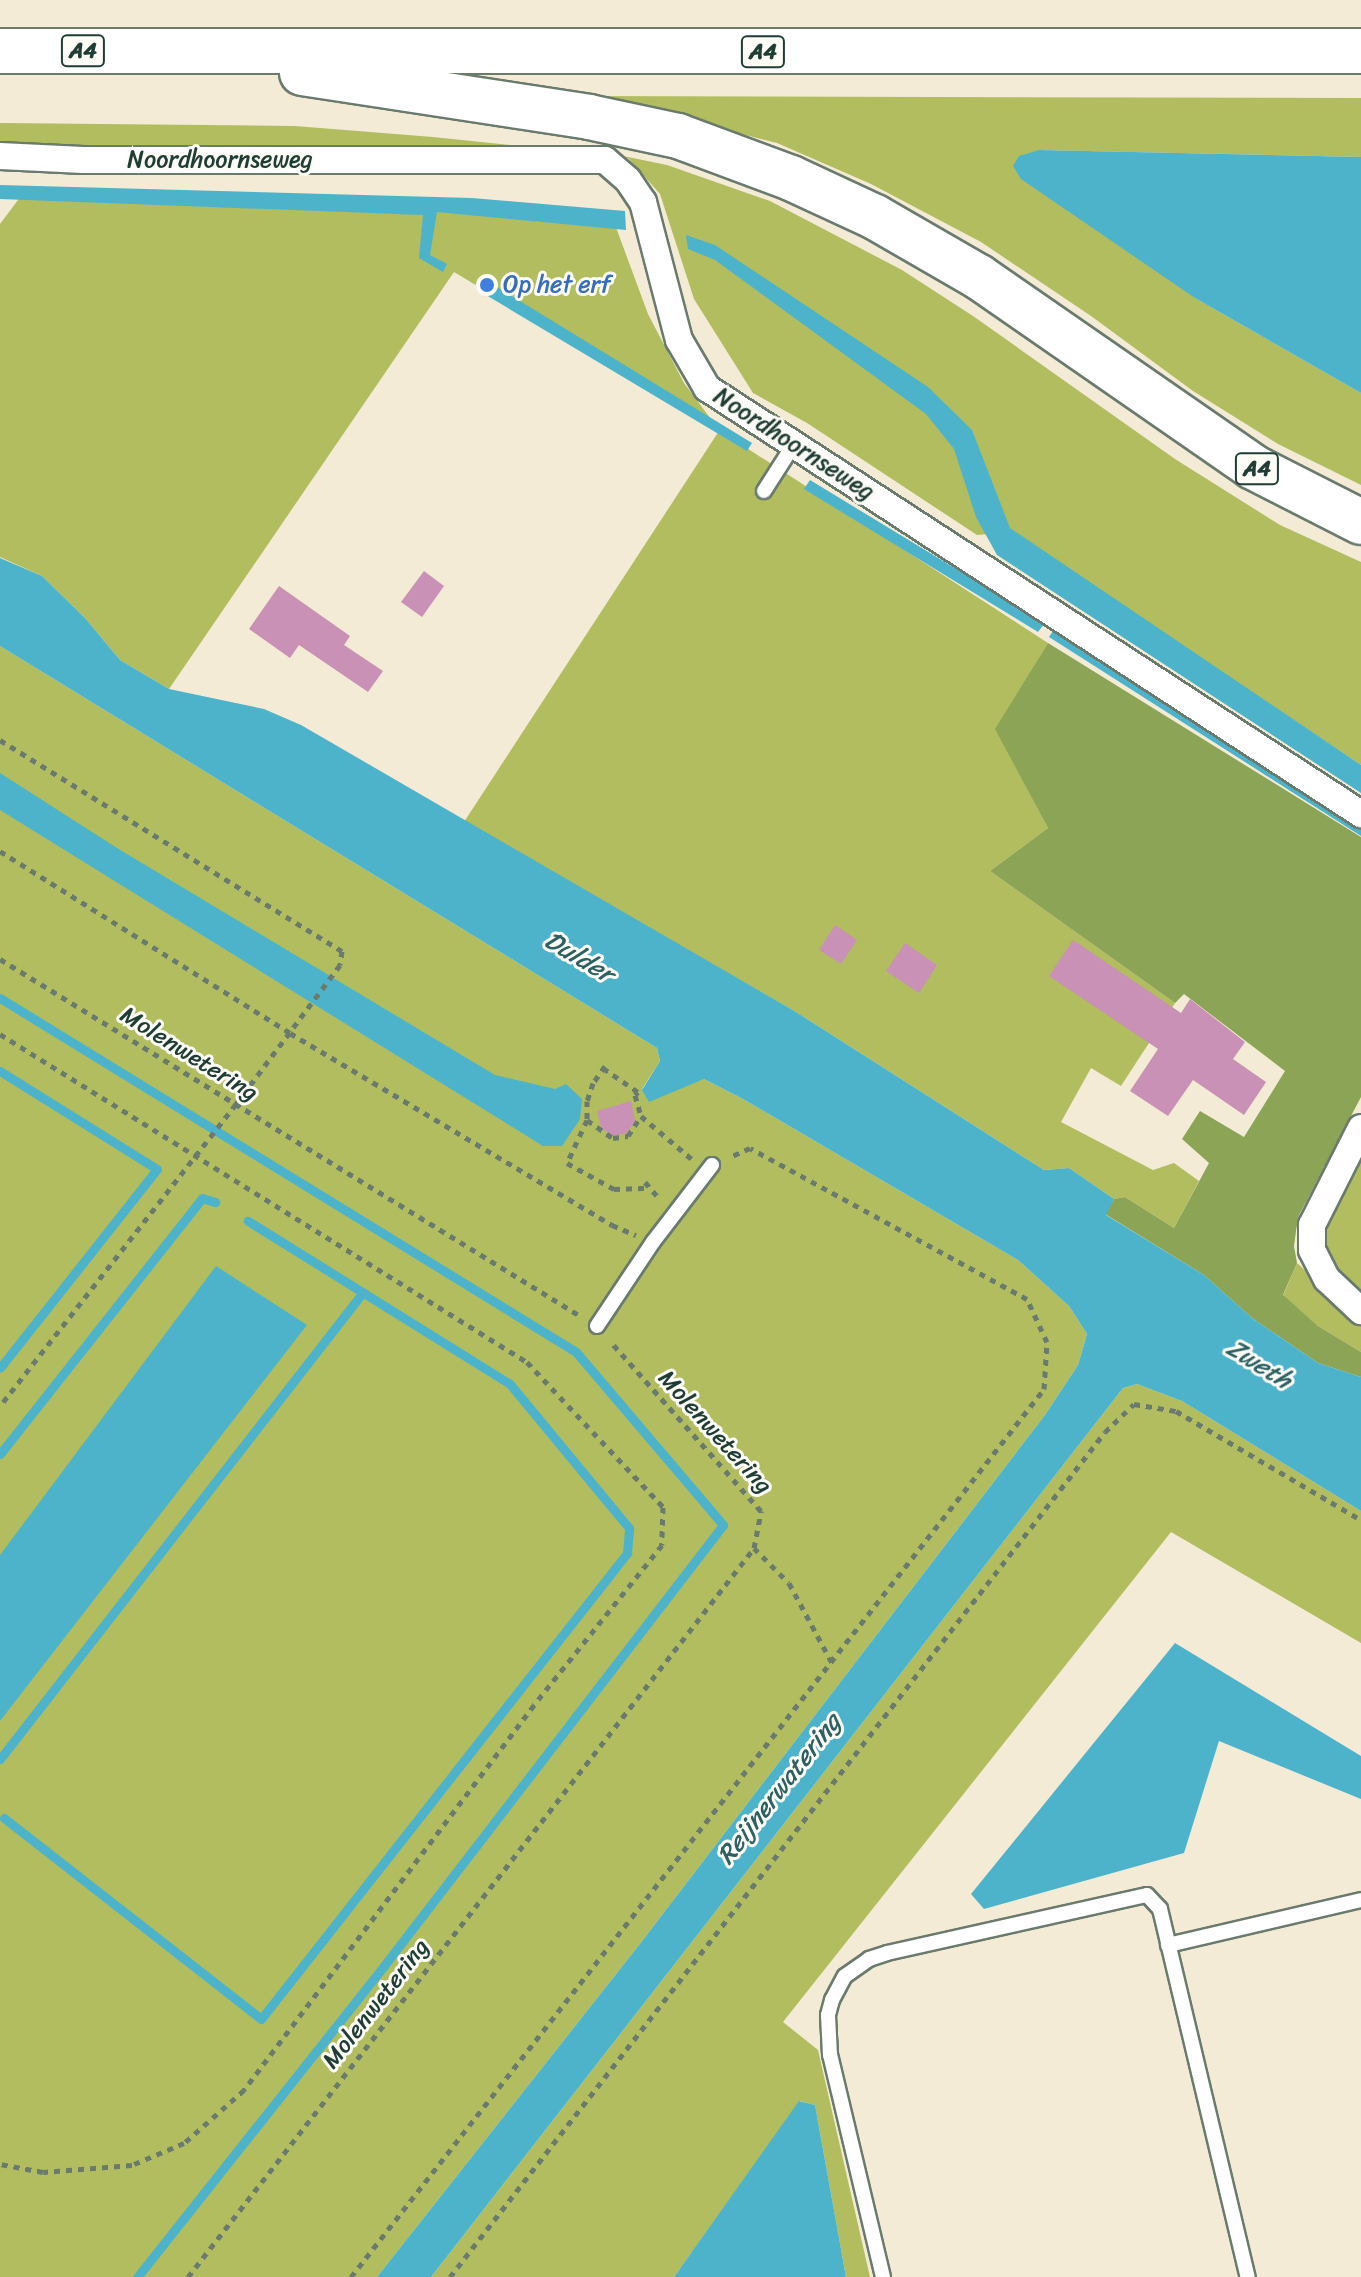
<!DOCTYPE html>
<html>
<head>
<meta charset="utf-8">
<style>
	body { margin:0 }
	#map { position:relative; width:1361px; height:2277px; overflow:hidden; background:#f4ebd6; font-family:Sriracha,sans-serif }
	div>[style] { position:absolute }
	.green>* { inset:0; background:#b1bd5f }
	.forest>* { inset:0; background:#8ca456 }
	.water>* { inset:0; background:#4cb3cb }
	.stream>* { height:9px; margin:-4.5px; padding:0 4.5px; transform-origin:4.5px; border-radius:4.5px; background:#4cb3cb }
	.building>* { inset:0; background:#c891b5 }
	.path>* { height:5px; margin-top:-2.5px; transform-origin:0; background:repeating-linear-gradient(90deg,#6a7a6d 0 6px,transparent 0 12px) }
	.roads { filter:drop-shadow(2px 0 #6a7a6d) drop-shadow(-2px 0 #6a7a6d) drop-shadow(0 2px #6a7a6d) drop-shadow(0 -2px #6a7a6d) }
	.service>* { height:14px; margin:-7px; padding:0 7px; transform-origin:7px; border-radius:7px; background:#fff }
	.minor>* { height:26px; margin:-13px; padding:0 13px; transform-origin:13px; border-radius:13px; background:#fff }
	.motorway>* { height:44px; margin:-22px; padding:0 22px; transform-origin:22px; border-radius:22px; background:#fff }
	.dots>* { width:22px; height:22px; translate:-50% -50%; box-sizing:border-box; border:4px solid #fdfcf7; border-radius:50% }
	span { translate:-50% -50%; white-space:nowrap; text-align:center; line-height:1.15; -webkit-text-stroke:6px #fdfcf7; paint-order:stroke }
	.shield-label span { padding:2px 6px; background:#fdfcf7; border:2px solid; border-radius:6px; -webkit-text-stroke-width:0 }
	.shield-label { font-size:22px; color:#1f3d34; font-weight:700 }
	.street-label { font-size:24px; color:#1f3d34 }
	.shop-label { font-size:24px; color:#366cbe }
	.left { translate:0 -50%; text-align:left }
	.water-label { font-size:26px; color:#2c6061; font-style:italic }
</style>
</head>
<body>
<div id="map">
	<div class="green">
		<i style="clip-path:polygon(568px 96px,1361px 98px,1361px 157px,1039px 150px,1195px 298px,1361px 393px,1361px 485px,1278px 444px,1193px 391px,1091px 316px,981px 242px,871px 184px,777px 143px,647px 110px)"></i>
		<i style="clip-path:polygon(0 123px,295px 126px,433px 137px,628px 157px,667px 165px,770px 201px,902px 270px,973px 316px,1175px 459px,1280px 525px,1361px 562px,1361px 765px,1032px 545px,1003px 533px,977px 535px,807px 423px,753px 393px,694px 299px,660px 194px,628px 158px,616px 170px,0 155px)"></i>
		<i style="clip-path:polygon(24px 192px,182px 194px,614px 222px,648px 314px,684px 383px,719px 430px,1048px 643px,996px 729px,1048px 828px,990px 871px,1175px 1003px,1121px 1086px,1091px 1068px,1061px 1122px,1153px 1170px,1174px 1163px,1199px 1181px,1174px 1228px,1125px 1197px,1114px 1199px,1069px 1168px,1044px 1170px,796px 1012px,464px 822px,719px 431px,454px 272px,169px 689px,120px 660px,85px 618px,42px 576px,0 557px,0 224px)"></i>
		<i style="clip-path:polygon(0 646px,657px 1048px,660px 1061px,642px 1089px,704px 1079px,743px 1099px,1018px 1260px,1069px 1306px,1087px 1334px,1078px 1365px,1045px 1415px,639px 1945px,377px 2277px,0 2277px)"></i>
		<i style="clip-path:polygon(1361px 1153px,1361px 1297px,1334px 1268px,1327px 1247px,1326px 1225px)"></i>
		<i style="clip-path:polygon(1297px 1263px,1361px 1321px,1361px 1352px,1318px 1326px,1283px 1296px)"></i>
		<i style="clip-path:polygon(1137px 1384px,1182px 1401px,1361px 1511px,1361px 1643px,1171px 1532px,783px 2022px,818px 2050px,870px 2277px,846px 2277px,815px 2105px,800px 2101px,674px 2277px,431px 2277px,1123px 1388px)"></i>
	</div>
	<div class="forest">
		<i style="clip-path:polygon(1048px 643px,1361px 837px,1361px 1097px,1298px 1217px,1294px 1246px,1297px 1263px,1283px 1295px,1318px 1326px,1361px 1352px,1361px 1377px,1318px 1363px,1252px 1318px,1204px 1275px,1105px 1214px,1114px 1199px,1125px 1197px,1174px 1228px,1209px 1163px,1182px 1139px,1200px 1111px,1244px 1137px,1285px 1071px,1184px 994px,1175px 1003px,990px 871px,1048px 828px,995px 729px)"></i>
	</div>
	<div class="water">
		<i style="clip-path:polygon(1039px 150px,1361px 157px,1361px 393px,1195px 298px,1021px 179px,1013px 166px,1019px 156px)"></i>
		<i style="clip-path:polygon(0 185px,472px 198px,625px 211px,626px 230px,437px 212px,430px 255px,447px 264px,443px 272px,419px 258px,423px 215px,0 199px)"></i>
		<i style="clip-path:polygon(686px 235px,715px 245px,928px 387px,972px 430px,1010px 528px,1361px 765px,1361px 793px,997px 555px,976px 517px,954px 449px,926px 414px,715px 260px,688px 249px)"></i>
		<i style="clip-path:polygon(492px 284px,752px 443px,747px 451px,486px 295px)"></i>
		<i style="clip-path:polygon(810px 480px,1045px 623px,1038px 632px,804px 489px)"></i>
		<i style="clip-path:polygon(0 558px,42px 576px,85px 618px,120px 660px,169px 689px,264px 709px,301px 725px,796px 1012px,1044px 1170px,1069px 1168px,1114px 1199px,1106px 1215px,1204px 1275px,1252px 1318px,1318px 1363px,1361px 1377px,1361px 1511px,1182px 1401px,1137px 1384px,1123px 1388px,431px 2277px,377px 2277px,639px 1945px,1045px 1415px,1078px 1365px,1087px 1334px,1069px 1306px,1018px 1260px,743px 1099px,704px 1079px,649px 1102px,642px 1090px,660px 1061px,657px 1048px,0 646px)"></i>
		<i style="clip-path:polygon(1055px 628px,1361px 824px,1361px 836px,1049px 637px)"></i>
		<i style="clip-path:polygon(0 773px,117px 848px,495px 1075px,555px 1089px,566px 1084px,582px 1099px,580px 1119px,562px 1146px,543px 1146px,0 810px)"></i>
		<i style="clip-path:polygon(216px 1266px,307px 1325px,0 1721px,0 1555px)"></i>
		<i style="clip-path:polygon(1175px 1643px,1361px 1756px,1361px 1799px,1219px 1741px,1184px 1853px,984px 1909px,971px 1894px)"></i>
		<i style="clip-path:polygon(799px 2101px,815px 2105px,846px 2277px,674px 2277px)"></i>
	</div>
	<div class="stream">
		<i style="left:0;top:998px;width:676px;rotate:31.57deg"></i>
		<i style="left:576px;top:1352px;width:227px;rotate:49.6deg"></i>
		<i style="left:723px;top:1525px;width:558px;rotate:127.57deg"></i>
		<i style="left:383px;top:1967px;width:396px;rotate:128.4deg"></i>
		<i style="left:0;top:1071px;width:185px;rotate:32deg"></i>
		<i style="left:157px;top:1169px;width:253px;rotate:128.3deg"></i>
		<i style="left:0;top:1454px;width:326px;rotate:-51.7deg"></i>
		<i style="left:202px;top:1198px;width:14px;rotate:17deg"></i>
		<i style="left:0;top:1759px;width:591px;rotate:-52.14deg"></i>
		<i style="left:4px;top:1818px;width:326px;rotate:38deg"></i>
		<i style="left:261px;top:2019px;width:593px;rotate:-51.85deg"></i>
		<i style="left:627px;top:1553px;width:25px;rotate:-85deg"></i>
		<i style="left:629px;top:1528px;width:187px;rotate:-129.6deg"></i>
		<i style="left:510px;top:1384px;width:309px;rotate:-148.1deg"></i>
	</div>
	<div class="building">
		<i style="clip-path:polygon(424px 571px,444px 586px,422px 617px,401px 602px)"></i>
		<i style="clip-path:polygon(279px 586px,350px 636px,344px 645px,383px 671px,368px 692px,299px 645px,290px 658px,249px 629px)"></i>
		<i style="clip-path:polygon(835px 925px,857px 940px,841px 964px,819px 950px)"></i>
		<i style="clip-path:polygon(1073px 940px,1181px 1013px,1190px 999px,1245px 1042px,1233px 1059px,1266px 1082px,1244px 1115px,1193px 1080px,1168px 1116px,1130px 1091px,1158px 1049px,1049px 976px)"></i>
		<i style="clip-path:polygon(905px 943px,937px 965px,919px 993px,886px 971px)"></i>
		<i style="clip-path:polygon(631px 1101px,635px 1121px,627px 1133px,613px 1136px,601px 1128px,597px 1111px)"></i>
	</div>
	<div class="path">
		<i style="left:0;top:740px;width:402px;rotate:31.7deg"></i>
		<i style="left:342px;top:951px;width:14px;rotate:98deg"></i>
		<i style="left:340px;top:965px;width:174px;rotate:126.8deg"></i>
		<i style="left:236px;top:1104px;width:383px;rotate:128deg"></i>
		<i style="left:0;top:851px;width:342px;rotate:32.1deg"></i>
		<i style="left:290px;top:1033px;width:375px;rotate:30.8deg"></i>
		<i style="left:612px;top:1225px;width:26px;rotate:23deg"></i>
		<i style="left:0;top:959px;width:683px;rotate:31.6deg"></i>
		<i style="left:0;top:1034px;width:621px;rotate:31.9deg"></i>
		<i style="left:527px;top:1362px;width:199px;rotate:46.8deg"></i>
		<i style="left:663px;top:1507px;width:38px;rotate:92deg"></i>
		<i style="left:662px;top:1545px;width:205px;rotate:128.7deg"></i>
		<i style="left:534px;top:1705px;width:482px;rotate:127deg"></i>
		<i style="left:244px;top:2090px;width:80px;rotate:138.5deg"></i>
		<i style="left:184px;top:2143px;width:56px;rotate:157.1deg"></i>
		<i style="left:132px;top:2165px;width:89px;rotate:175.5deg"></i>
		<i style="left:43px;top:2172px;width:44px;rotate:-169.5deg"></i>
		<i style="left:605px;top:1066px;width:21px;rotate:125deg"></i>
		<i style="left:593px;top:1083px;width:19px;rotate:108deg"></i>
		<i style="left:587px;top:1101px;width:19px;rotate:90deg"></i>
		<i style="left:587px;top:1120px;width:47px;rotate:114.9deg"></i>
		<i style="left:567px;top:1163px;width:54px;rotate:29deg"></i>
		<i style="left:614px;top:1189px;width:36px;rotate:-2deg"></i>
		<i style="left:603px;top:1068px;width:42px;rotate:34.4deg"></i>
		<i style="left:638px;top:1092px;width:4px;rotate:135deg"></i>
		<i style="left:635px;top:1095px;width:22px;rotate:74deg"></i>
		<i style="left:641px;top:1116px;width:70px;rotate:40.3deg"></i>
		<i style="left:587px;top:1120px;width:32px;rotate:35deg"></i>
		<i style="left:613px;top:1138px;width:15px;rotate:-8deg"></i>
		<i style="left:628px;top:1136px;width:24px;rotate:-57deg"></i>
		<i style="left:645px;top:1182px;width:23px;rotate:49deg"></i>
		<i style="left:754px;top:1548px;width:49px;rotate:45deg"></i>
		<i style="left:789px;top:1583px;width:91px;rotate:61.7deg"></i>
		<i style="left:188px;top:2277px;width:923px;rotate:-52.17deg"></i>
		<i style="left:754px;top:1548px;width:38px;rotate:-79deg"></i>
		<i style="left:761px;top:1511px;width:227px;rotate:-131.6deg"></i>
		<i style="left:351px;top:2277px;width:1126px;rotate:-52.03deg"></i>
		<i style="left:1044px;top:1389px;width:47px;rotate:-86.3deg"></i>
		<i style="left:1047px;top:1342px;width:47px;rotate:-114.9deg"></i>
		<i style="left:1027px;top:1299px;width:315px;rotate:-151.4deg"></i>
		<i style="left:750px;top:1148px;width:22px;rotate:156deg"></i>
		<i style="left:450px;top:2277px;width:1069px;rotate:-52.22deg"></i>
		<i style="left:1105px;top:1432px;width:40px;rotate:-44deg"></i>
		<i style="left:1134px;top:1404px;width:43px;rotate:9.5deg"></i>
		<i style="left:1176px;top:1411px;width:215px;rotate:30.5deg"></i>
	</div>
	<div class="roads">
		<div class="service">
			<i style="left:764px;top:491px;width:56px;rotate:-57.4deg"></i>
			<i style="left:597px;top:1326px;width:101px;rotate:-56.3deg"></i>
			<i style="left:653px;top:1242px;width:97px;rotate:-52.5deg"></i>
			<i style="left:1168px;top:1945px;width:198px;rotate:-13.1deg"></i>
			<i style="left:883px;top:2277px;width:228px;rotate:-103.4deg"></i>
			<i style="left:830px;top:2055px;width:40px;rotate:-92.9deg"></i>
			<i style="left:828px;top:2015px;width:16px;rotate:-75deg"></i>
			<i style="left:832px;top:2000px;width:27px;rotate:-62deg"></i>
			<i style="left:845px;top:1976px;width:29px;rotate:-35deg"></i>
			<i style="left:869px;top:1959px;width:19px;rotate:-18deg"></i>
			<i style="left:887px;top:1953px;width:266px;rotate:-12.6deg"></i>
			<i style="left:1147px;top:1895px;width:19px;rotate:47deg"></i>
			<i style="left:1160px;top:1909px;width:378px;rotate:76.6deg"></i>
		</div>
		<div class="minor">
			<i style="left:0;top:156px;width:83px;rotate:2.8deg"></i>
			<i style="left:83px;top:160px;width:522px"></i>
			<i style="left:605px;top:160px;width:30px;rotate:41deg"></i>
			<i style="left:628px;top:180px;width:27px;rotate:56deg"></i>
			<i style="left:643px;top:202px;width:143px;rotate:75.4deg"></i>
			<i style="left:679px;top:340px;width:56px;rotate:59.7deg"></i>
			<i style="left:707px;top:388px;width:781px;rotate:33.08deg"></i>
			<i style="left:1361px;top:1128px;width:109px;rotate:116.8deg"></i>
			<i style="left:1312px;top:1225px;width:25px;rotate:90deg"></i>
			<i style="left:1312px;top:1250px;width:33px;rotate:63deg"></i>
			<i style="left:1327px;top:1279px;width:47px;rotate:43.3deg"></i>
		</div>
		<div class="motorway">
			<i style="left:0;top:51px;width:1361px"></i>
			<i style="left:302px;top:73px;width:290px;rotate:8.7deg"></i>
			<i style="left:589px;top:117px;width:91px;rotate:12.1deg"></i>
			<i style="left:678px;top:136px;width:121px;rotate:20.4deg"></i>
			<i style="left:791px;top:178px;width:93px;rotate:24.9deg"></i>
			<i style="left:875px;top:217px;width:120px;rotate:30deg"></i>
			<i style="left:979px;top:277px;width:333px;rotate:34.7deg"></i>
			<i style="left:1253px;top:467px;width:121px;rotate:27deg"></i>
		</div>
	</div>
	<div class="dots">
		<i style="left:487px;top:285px;background:#3f7fe0"></i>
	</div>
	<div class="shield-label">
		<span style="left:83px;top:51px">A4</span>
		<span style="left:763px;top:52px">A4</span>
		<span style="left:1257px;top:469px">A4</span>
	</div>
	<div class="street-label">
		<span style="left:220px;top:160px">Noordhoornseweg</span>
		<span style="left:794px;top:444px;rotate:33deg">Noordhoornseweg</span>
		<span style="left:189px;top:1054px;rotate:32deg">Molenwetering</span>
		<span style="left:715px;top:1432px;rotate:48deg">Molenwetering</span>
		<span style="left:376px;top:2004px;rotate:-52deg">Molenwetering</span>
	</div>
	<div class="shop-label">
		<span class="left" style="left:503px;top:285px">Op het erf</span>
	</div>
	<div class="water-label">
		<span style="left:579px;top:957px;rotate:31deg">Dulder</span>
		<span style="left:1259px;top:1364px;rotate:32deg">Zweth</span>
		<span style="left:779px;top:1789px;rotate:-52deg">Reijnerwatering</span>
	</div>
</div>
</body>
</html>
